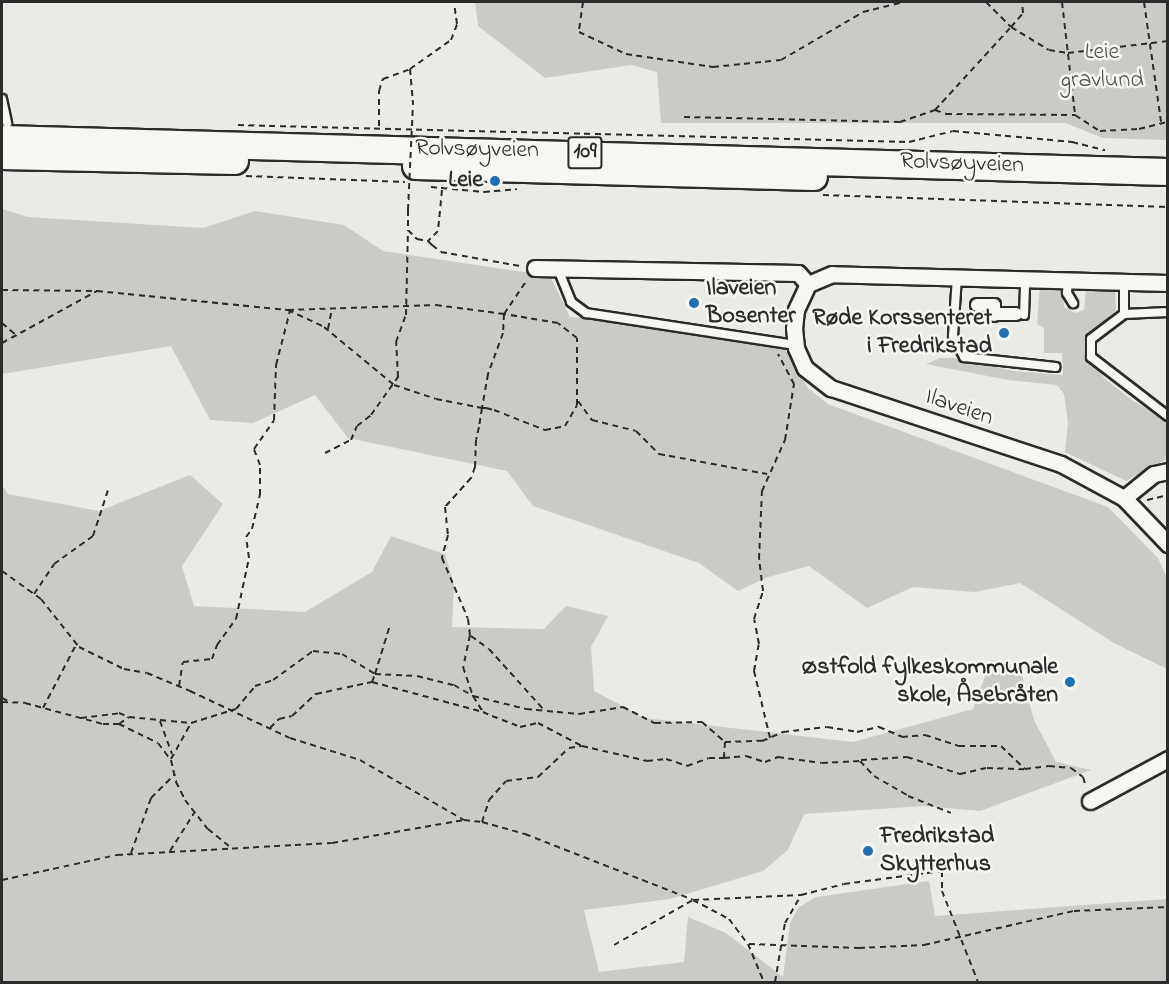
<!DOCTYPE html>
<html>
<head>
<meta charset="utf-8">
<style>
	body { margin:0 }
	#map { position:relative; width:1169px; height:984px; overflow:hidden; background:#eaeae6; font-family:"Indie Flower",sans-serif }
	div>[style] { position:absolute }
	.green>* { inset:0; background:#cacac7 }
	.path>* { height:2px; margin-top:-1px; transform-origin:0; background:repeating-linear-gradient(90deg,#2b2b2b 0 6px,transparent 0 10.5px) }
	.roads { filter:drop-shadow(2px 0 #2b2b2b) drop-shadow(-2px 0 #2b2b2b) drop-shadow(0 2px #2b2b2b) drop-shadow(0 -2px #2b2b2b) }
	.service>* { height:8px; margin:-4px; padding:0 4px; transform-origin:4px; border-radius:4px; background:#f6f6f2 }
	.pedestrian>* { height:12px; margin:-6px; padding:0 6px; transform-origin:6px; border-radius:6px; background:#f6f6f2 }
	.minor>* { height:15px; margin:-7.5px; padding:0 7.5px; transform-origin:7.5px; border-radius:7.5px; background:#f6f6f2 }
	.primary>* { height:26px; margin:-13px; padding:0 13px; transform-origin:13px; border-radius:13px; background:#f6f6f2 }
	.path-bridge>* { height:2px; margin-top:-1px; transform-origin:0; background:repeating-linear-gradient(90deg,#2b2b2b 0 6px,transparent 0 10.5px) }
	.dots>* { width:16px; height:16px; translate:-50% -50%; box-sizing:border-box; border:3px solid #f6f6f2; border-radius:50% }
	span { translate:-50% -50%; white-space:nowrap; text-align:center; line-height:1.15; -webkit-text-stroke:5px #f6f6f2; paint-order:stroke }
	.shield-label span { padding:2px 4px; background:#f6f6f2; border:2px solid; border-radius:4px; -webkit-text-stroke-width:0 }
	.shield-label { font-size:22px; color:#2b2b2b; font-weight:700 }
	.park-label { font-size:24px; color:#535352 }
	.street-label { font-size:24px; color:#2b2b2b }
	.poi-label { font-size:24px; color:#2b2b2b; font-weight:700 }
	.right { translate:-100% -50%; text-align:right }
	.left { translate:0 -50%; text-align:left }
	.frame { position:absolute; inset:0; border:3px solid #2b2b2b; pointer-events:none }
</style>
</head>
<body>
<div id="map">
	<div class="green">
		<i style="clip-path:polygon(475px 2px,1167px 2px,1167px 140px,1103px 138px,1065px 123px,661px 123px,657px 72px,631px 65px,545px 78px,478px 26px)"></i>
		<i style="clip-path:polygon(2px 209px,28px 217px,203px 228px,255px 211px,344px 225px,383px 251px,550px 276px,570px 317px,780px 340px,808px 388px,828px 404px,1108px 507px,1158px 558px,1167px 578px,1167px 669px,1114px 643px,1020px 583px,975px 592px,913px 587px,867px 608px,809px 566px,768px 577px,738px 591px,699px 563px,533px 506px,507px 471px,348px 438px,315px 395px,253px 423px,210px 420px,171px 346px,2px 374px)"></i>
		<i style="clip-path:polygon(1040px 285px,1063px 287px,1064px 307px,1075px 313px,1084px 310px,1086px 290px,1115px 290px,1116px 310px,1092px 333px,1087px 341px,1088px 357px,1104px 378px,1133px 401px,1167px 420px,1167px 459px,1126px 481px,1065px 452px,1068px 423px,1064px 394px,1057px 385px,1008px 380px,926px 364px,940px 358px,954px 358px,1013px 371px,1063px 375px,1062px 353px,1044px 353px,1044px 328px,1037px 324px)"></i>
		<i style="clip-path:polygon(190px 475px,223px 504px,182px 566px,194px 606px,305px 612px,372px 572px,391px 536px,445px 554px,454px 585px,452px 627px,544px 629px,566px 606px,608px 616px,591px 647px,594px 691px,645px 718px,853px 742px,973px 709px,991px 660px,1020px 668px,1034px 720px,1056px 762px,1091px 770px,980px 811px,924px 806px,804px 814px,788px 850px,763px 871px,670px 899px,584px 910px,599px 972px,684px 962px,688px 917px,726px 933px,783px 977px,790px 923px,798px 908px,816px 897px,929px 881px,935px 916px,1167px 899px,1167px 982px,2px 982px,2px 485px,8px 494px,99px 511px)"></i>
	</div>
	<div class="path">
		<i style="left:583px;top:2px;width:30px;rotate:98deg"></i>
		<i style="left:579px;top:32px;width:52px;rotate:25.1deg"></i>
		<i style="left:626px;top:54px;width:88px;rotate:8.5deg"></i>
		<i style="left:713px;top:67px;width:68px;rotate:-5.9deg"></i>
		<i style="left:781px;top:60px;width:95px;rotate:-30.3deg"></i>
		<i style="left:863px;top:12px;width:42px;rotate:-13.7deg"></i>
		<i style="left:986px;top:2px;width:35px;rotate:45deg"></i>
		<i style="left:1011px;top:27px;width:44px;rotate:31.2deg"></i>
		<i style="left:1049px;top:50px;width:19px;rotate:9deg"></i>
		<i style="left:1068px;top:53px;width:101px;rotate:-6.8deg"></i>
		<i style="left:1062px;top:2px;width:114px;rotate:83.4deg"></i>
		<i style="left:1144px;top:2px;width:121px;rotate:81.9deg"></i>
		<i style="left:410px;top:69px;width:36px;rotate:85deg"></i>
		<i style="left:935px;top:110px;width:12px;rotate:20deg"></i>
		<i style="left:946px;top:114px;width:129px;rotate:0.4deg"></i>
		<i style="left:1075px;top:115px;width:30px;rotate:33deg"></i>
		<i style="left:1100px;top:131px;width:39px;rotate:-3deg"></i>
		<i style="left:1139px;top:129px;width:30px;rotate:-14deg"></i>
		<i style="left:684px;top:117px;width:216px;rotate:1.3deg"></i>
		<i style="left:900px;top:122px;width:37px;rotate:-19deg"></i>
		<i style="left:935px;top:110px;width:113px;rotate:-47.5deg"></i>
		<i style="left:1011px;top:27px;width:18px;rotate:-49deg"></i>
		<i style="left:1023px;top:13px;width:11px;rotate:-95deg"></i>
		<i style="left:238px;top:125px;width:671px;rotate:1.45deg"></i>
		<i style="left:909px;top:142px;width:45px;rotate:-14deg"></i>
		<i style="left:953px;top:131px;width:120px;rotate:5.3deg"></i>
		<i style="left:1072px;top:142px;width:34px;rotate:14deg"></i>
		<i style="left:379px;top:126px;width:35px;rotate:-90deg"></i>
		<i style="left:379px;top:91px;width:13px;rotate:-72deg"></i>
		<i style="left:383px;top:79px;width:29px;rotate:-20deg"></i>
		<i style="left:410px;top:69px;width:50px;rotate:-35.3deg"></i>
		<i style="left:451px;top:40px;width:17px;rotate:-69deg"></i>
		<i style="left:457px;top:24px;width:22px;rotate:-98deg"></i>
		<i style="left:246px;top:176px;width:159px;rotate:2.2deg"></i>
		<i style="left:431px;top:187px;width:53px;rotate:5.4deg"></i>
		<i style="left:484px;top:192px;width:33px;rotate:-5deg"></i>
		<i style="left:442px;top:190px;width:41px;rotate:95.6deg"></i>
		<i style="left:438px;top:231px;width:14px;rotate:135deg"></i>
		<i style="left:428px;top:241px;width:6px;rotate:45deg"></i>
		<i style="left:432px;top:245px;width:11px;rotate:38deg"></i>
		<i style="left:441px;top:252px;width:80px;rotate:10deg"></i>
		<i style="left:823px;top:195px;width:345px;rotate:2deg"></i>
		<i style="left:408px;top:210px;width:20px;rotate:90deg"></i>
		<i style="left:408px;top:230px;width:13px;rotate:45deg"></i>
		<i style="left:417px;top:239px;width:11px;rotate:10deg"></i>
		<i style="left:2px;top:290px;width:95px;rotate:0.6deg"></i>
		<i style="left:97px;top:291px;width:192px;rotate:5.7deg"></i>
		<i style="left:288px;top:310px;width:148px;rotate:-1.9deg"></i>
		<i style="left:436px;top:305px;width:69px;rotate:7.5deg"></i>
		<i style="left:504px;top:314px;width:41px;rotate:-55.9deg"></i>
		<i style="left:288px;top:310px;width:40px;rotate:25deg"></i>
		<i style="left:324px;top:327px;width:91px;rotate:39.6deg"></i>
		<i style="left:394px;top:385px;width:44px;rotate:18.4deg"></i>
		<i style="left:436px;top:399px;width:47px;rotate:11.1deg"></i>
		<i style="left:482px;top:408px;width:4px"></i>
		<i style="left:486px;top:408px;width:8px;rotate:14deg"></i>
		<i style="left:494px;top:410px;width:55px;rotate:21.4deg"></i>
		<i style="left:545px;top:430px;width:20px;rotate:-11deg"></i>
		<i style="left:565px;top:426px;width:24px;rotate:-60deg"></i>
		<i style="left:577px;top:405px;width:67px;rotate:-90deg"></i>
		<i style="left:577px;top:338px;width:24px;rotate:-142deg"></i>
		<i style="left:558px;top:323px;width:55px;rotate:-170.5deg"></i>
		<i style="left:504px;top:314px;width:19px;rotate:93deg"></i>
		<i style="left:503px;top:333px;width:44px;rotate:110.1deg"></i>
		<i style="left:488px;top:374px;width:35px;rotate:100deg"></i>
		<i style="left:482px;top:408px;width:19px;rotate:99deg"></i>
		<i style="left:479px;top:427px;width:13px;rotate:103deg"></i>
		<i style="left:476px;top:440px;width:27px;rotate:92deg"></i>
		<i style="left:475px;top:467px;width:12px;rotate:110deg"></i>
		<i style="left:471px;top:478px;width:39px;rotate:132deg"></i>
		<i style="left:445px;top:507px;width:28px;rotate:84deg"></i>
		<i style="left:448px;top:535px;width:24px;rotate:105deg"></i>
		<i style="left:442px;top:558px;width:66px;rotate:66.9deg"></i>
		<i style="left:468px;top:619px;width:16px;rotate:83deg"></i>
		<i style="left:470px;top:635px;width:33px;rotate:102deg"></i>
		<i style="left:463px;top:667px;width:31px;rotate:71deg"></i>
		<i style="left:473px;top:696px;width:19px;rotate:58deg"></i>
		<i style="left:483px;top:712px;width:10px;rotate:24deg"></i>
		<i style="left:492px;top:716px;width:30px;rotate:21deg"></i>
		<i style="left:520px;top:727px;width:18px;rotate:-13deg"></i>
		<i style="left:538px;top:723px;width:50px;rotate:27.6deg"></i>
		<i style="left:582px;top:746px;width:67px;rotate:13deg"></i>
		<i style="left:647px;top:761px;width:19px;rotate:-6deg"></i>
		<i style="left:666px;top:759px;width:22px;rotate:18deg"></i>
		<i style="left:687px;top:766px;width:23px;rotate:-20deg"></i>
		<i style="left:709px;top:758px;width:15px"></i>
		<i style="left:2px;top:323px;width:18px;rotate:41deg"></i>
		<i style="left:328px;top:329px;width:20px;rotate:-79deg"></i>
		<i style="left:2px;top:343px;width:108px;rotate:-28.7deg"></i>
		<i style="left:578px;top:401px;width:24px;rotate:54deg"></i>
		<i style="left:592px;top:420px;width:45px;rotate:14deg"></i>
		<i style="left:636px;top:431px;width:33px;rotate:45deg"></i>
		<i style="left:659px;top:454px;width:110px;rotate:10.5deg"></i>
		<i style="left:325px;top:453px;width:29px;rotate:-27deg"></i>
		<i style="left:351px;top:440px;width:15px;rotate:-67deg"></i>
		<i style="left:357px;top:426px;width:18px;rotate:-38deg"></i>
		<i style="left:371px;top:415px;width:47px;rotate:-54.6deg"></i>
		<i style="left:398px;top:377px;width:35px;rotate:-93deg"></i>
		<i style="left:396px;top:342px;width:29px;rotate:-70deg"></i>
		<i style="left:406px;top:315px;width:85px;rotate:-88.7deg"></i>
		<i style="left:1147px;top:500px;width:22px;rotate:-13deg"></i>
		<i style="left:2px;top:571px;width:48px;rotate:35.7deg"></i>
		<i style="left:41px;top:599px;width:61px;rotate:51.6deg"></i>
		<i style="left:79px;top:647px;width:50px;rotate:26.1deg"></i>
		<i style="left:124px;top:669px;width:23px;rotate:10deg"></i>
		<i style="left:147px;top:673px;width:47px;rotate:22.7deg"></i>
		<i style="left:190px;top:691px;width:110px;rotate:25.2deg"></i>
		<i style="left:290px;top:738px;width:73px;rotate:17.4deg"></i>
		<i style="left:360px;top:760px;width:120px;rotate:30deg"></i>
		<i style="left:34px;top:594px;width:36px;rotate:-56deg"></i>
		<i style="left:54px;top:564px;width:48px;rotate:-35.7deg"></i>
		<i style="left:93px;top:536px;width:48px;rotate:-71.9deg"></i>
		<i style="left:471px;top:636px;width:22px;rotate:36deg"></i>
		<i style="left:489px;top:649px;width:82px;rotate:48deg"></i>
		<i style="left:372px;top:682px;width:115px;rotate:15.1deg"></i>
		<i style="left:179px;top:686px;width:24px;rotate:-81deg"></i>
		<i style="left:183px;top:662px;width:29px;rotate:-6deg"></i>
		<i style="left:212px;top:659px;width:15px;rotate:-70deg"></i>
		<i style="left:217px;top:645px;width:32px;rotate:-54deg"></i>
		<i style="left:236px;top:619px;width:62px;rotate:-78deg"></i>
		<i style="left:249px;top:558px;width:21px;rotate:-98deg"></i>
		<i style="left:246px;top:537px;width:10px;rotate:-53deg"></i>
		<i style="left:252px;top:529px;width:35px;rotate:-77deg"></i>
		<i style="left:260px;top:495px;width:30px;rotate:-90deg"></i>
		<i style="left:260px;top:465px;width:17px;rotate:-111deg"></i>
		<i style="left:254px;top:449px;width:35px;rotate:-55deg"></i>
		<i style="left:274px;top:420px;width:55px;rotate:-87.9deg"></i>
		<i style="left:276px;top:365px;width:56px;rotate:-75.5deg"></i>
		<i style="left:2px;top:698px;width:7px;rotate:27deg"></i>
		<i style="left:2px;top:702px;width:23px;rotate:2deg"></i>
		<i style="left:25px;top:703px;width:81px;rotate:15.1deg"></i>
		<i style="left:103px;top:724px;width:16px"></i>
		<i style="left:119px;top:724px;width:43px;rotate:26deg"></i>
		<i style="left:158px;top:743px;width:21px;rotate:53deg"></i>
		<i style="left:171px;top:760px;width:23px;rotate:77deg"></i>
		<i style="left:176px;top:782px;width:20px;rotate:63deg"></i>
		<i style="left:185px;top:800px;width:37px;rotate:52deg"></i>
		<i style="left:208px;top:829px;width:27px;rotate:39deg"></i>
		<i style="left:43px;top:708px;width:71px;rotate:-62.4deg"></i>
		<i style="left:81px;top:718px;width:38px;rotate:-7deg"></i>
		<i style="left:119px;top:713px;width:11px;rotate:22deg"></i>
		<i style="left:160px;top:721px;width:35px;rotate:70deg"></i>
		<i style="left:119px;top:724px;width:12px;rotate:-35deg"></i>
		<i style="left:129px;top:717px;width:62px;rotate:5.5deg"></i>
		<i style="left:191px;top:723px;width:47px;rotate:-17.3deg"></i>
		<i style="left:236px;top:709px;width:30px;rotate:-50deg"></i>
		<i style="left:255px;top:686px;width:19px;rotate:-18deg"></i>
		<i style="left:273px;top:680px;width:49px;rotate:-35.9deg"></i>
		<i style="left:313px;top:651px;width:29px;rotate:6deg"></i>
		<i style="left:342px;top:654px;width:39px;rotate:31deg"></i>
		<i style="left:375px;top:674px;width:51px;rotate:-73deg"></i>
		<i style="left:270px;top:728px;width:13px;rotate:-45deg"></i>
		<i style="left:279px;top:719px;width:13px;rotate:-13deg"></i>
		<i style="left:292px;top:716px;width:33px;rotate:-43deg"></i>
		<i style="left:316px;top:694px;width:57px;rotate:-12.1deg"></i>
		<i style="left:372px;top:682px;width:9px;rotate:-69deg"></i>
		<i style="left:375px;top:674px;width:42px;rotate:2.7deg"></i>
		<i style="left:417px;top:676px;width:38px;rotate:14deg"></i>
		<i style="left:454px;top:685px;width:22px;rotate:30deg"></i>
		<i style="left:473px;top:696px;width:55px;rotate:13.8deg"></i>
		<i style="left:526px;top:709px;width:53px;rotate:5.4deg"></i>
		<i style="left:579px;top:714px;width:45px;rotate:-9deg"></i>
		<i style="left:623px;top:707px;width:36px;rotate:27deg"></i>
		<i style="left:655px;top:723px;width:47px;rotate:-1.2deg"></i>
		<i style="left:702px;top:722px;width:30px;rotate:41deg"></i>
		<i style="left:725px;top:742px;width:16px;rotate:94deg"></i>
		<i style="left:724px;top:758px;width:22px;rotate:-5deg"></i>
		<i style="left:746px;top:756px;width:20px;rotate:18deg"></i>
		<i style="left:765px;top:762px;width:14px;rotate:-21deg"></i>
		<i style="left:778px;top:757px;width:44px;rotate:7.8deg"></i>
		<i style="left:822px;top:763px;width:38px;rotate:-3deg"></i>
		<i style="left:860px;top:761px;width:21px;rotate:47deg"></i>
		<i style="left:874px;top:776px;width:39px;rotate:30deg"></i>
		<i style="left:908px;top:796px;width:46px;rotate:21.6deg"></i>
		<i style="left:770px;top:738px;width:69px;rotate:-103.4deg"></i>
		<i style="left:754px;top:671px;width:27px;rotate:-80deg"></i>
		<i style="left:759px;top:644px;width:25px;rotate:-101deg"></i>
		<i style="left:754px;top:619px;width:29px;rotate:-72deg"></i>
		<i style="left:763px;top:591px;width:32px;rotate:-97deg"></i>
		<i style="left:759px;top:559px;width:68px;rotate:-87.5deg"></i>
		<i style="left:762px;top:491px;width:56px;rotate:-65.7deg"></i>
		<i style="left:785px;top:440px;width:57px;rotate:-80.9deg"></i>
		<i style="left:794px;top:384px;width:34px;rotate:-118deg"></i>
		<i style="left:725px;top:742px;width:37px;rotate:-2deg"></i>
		<i style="left:762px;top:741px;width:23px;rotate:-23deg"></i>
		<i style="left:783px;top:732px;width:44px;rotate:-6.5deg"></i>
		<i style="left:827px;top:727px;width:30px;rotate:9deg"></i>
		<i style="left:857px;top:732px;width:23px;rotate:-13deg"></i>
		<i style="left:879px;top:727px;width:25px;rotate:23deg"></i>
		<i style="left:902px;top:737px;width:23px;rotate:-5deg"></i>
		<i style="left:925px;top:735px;width:36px;rotate:18deg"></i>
		<i style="left:959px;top:746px;width:42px"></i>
		<i style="left:1001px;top:746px;width:33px;rotate:44deg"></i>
		<i style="left:1025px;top:769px;width:24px;rotate:-7deg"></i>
		<i style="left:1049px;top:766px;width:22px;rotate:5deg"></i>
		<i style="left:1071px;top:768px;width:15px;rotate:37deg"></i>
		<i style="left:1083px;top:777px;width:10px;rotate:73deg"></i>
		<i style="left:171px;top:759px;width:41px;rotate:-60.9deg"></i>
		<i style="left:861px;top:760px;width:46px;rotate:-3.7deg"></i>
		<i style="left:907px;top:757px;width:56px;rotate:17.8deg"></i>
		<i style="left:960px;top:774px;width:28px;rotate:-13deg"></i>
		<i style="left:987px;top:768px;width:38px;rotate:2deg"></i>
		<i style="left:482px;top:822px;width:23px;rotate:-72deg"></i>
		<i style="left:489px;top:800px;width:25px;rotate:-48deg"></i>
		<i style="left:506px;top:781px;width:32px;rotate:-7deg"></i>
		<i style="left:538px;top:777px;width:42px;rotate:-43.1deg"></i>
		<i style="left:569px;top:748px;width:13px;rotate:-9deg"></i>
		<i style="left:170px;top:851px;width:45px;rotate:-57.7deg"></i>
		<i style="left:131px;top:853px;width:59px;rotate:-70deg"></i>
		<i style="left:151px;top:798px;width:34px;rotate:-45deg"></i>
		<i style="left:2px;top:880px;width:118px;rotate:-12.3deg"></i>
		<i style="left:117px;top:855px;width:215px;rotate:-3.2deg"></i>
		<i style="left:332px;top:843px;width:134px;rotate:-9.9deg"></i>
		<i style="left:464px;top:820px;width:18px;rotate:6deg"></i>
		<i style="left:482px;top:822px;width:45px;rotate:15.6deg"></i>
		<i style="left:525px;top:834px;width:180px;rotate:21.4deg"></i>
		<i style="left:693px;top:900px;width:41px;rotate:27.8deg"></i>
		<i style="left:729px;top:919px;width:31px;rotate:53deg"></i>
		<i style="left:748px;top:944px;width:41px;rotate:67.2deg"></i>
		<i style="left:749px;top:944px;width:110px;rotate:2.1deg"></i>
		<i style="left:859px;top:948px;width:65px;rotate:-2.6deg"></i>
		<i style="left:924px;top:945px;width:154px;rotate:-12.8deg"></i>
		<i style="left:1074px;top:911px;width:94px;rotate:-2.4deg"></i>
		<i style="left:614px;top:945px;width:91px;rotate:-29.7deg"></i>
		<i style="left:693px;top:900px;width:108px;rotate:-2.7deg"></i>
		<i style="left:801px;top:895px;width:44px;rotate:-14.3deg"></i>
		<i style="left:844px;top:884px;width:99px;rotate:-7.6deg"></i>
		<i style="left:942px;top:871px;width:20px;rotate:90deg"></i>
		<i style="left:942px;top:891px;width:98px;rotate:68.4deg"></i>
		<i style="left:775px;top:982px;width:60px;rotate:-80.4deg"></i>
		<i style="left:785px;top:923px;width:32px;rotate:-60deg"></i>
	</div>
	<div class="roads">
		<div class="service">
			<i style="left:2px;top:99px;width:25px;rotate:78deg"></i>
			<i style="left:558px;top:269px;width:35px;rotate:68deg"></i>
			<i style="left:571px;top:302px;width:19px;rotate:36deg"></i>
			<i style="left:586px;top:313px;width:211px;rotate:8.7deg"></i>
			<i style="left:957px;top:277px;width:59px;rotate:93.9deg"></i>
			<i style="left:953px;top:336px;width:24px;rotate:62deg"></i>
			<i style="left:964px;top:357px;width:92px;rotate:6.3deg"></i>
			<i style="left:1068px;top:279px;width:14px;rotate:94deg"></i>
			<i style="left:1067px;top:293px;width:12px;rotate:59deg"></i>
			<i style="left:1124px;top:281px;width:33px;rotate:90deg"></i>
			<i style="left:1124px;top:314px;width:41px;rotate:142.9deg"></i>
			<i style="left:1091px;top:339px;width:18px;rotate:90deg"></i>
			<i style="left:1091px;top:357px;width:97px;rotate:37.5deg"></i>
			<i style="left:1124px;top:314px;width:44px;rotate:-2.6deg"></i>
			<i style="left:1024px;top:315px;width:37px;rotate:-88deg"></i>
		</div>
		<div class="pedestrian">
			<i style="left:977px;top:305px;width:17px"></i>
			<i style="left:994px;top:305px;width:10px;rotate:90deg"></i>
			<i style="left:994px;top:314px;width:22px"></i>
		</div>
		<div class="minor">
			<i style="left:535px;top:268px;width:263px;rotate:1.1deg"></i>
			<i style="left:798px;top:273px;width:15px;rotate:48deg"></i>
			<i style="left:1168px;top:283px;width:336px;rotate:-178.5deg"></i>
			<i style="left:832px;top:274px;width:26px;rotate:157deg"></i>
			<i style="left:808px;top:284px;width:29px;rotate:115deg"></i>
			<i style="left:796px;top:310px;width:18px;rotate:96deg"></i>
			<i style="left:794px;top:328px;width:20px;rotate:84deg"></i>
			<i style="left:796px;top:348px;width:22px;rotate:66deg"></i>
			<i style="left:805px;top:368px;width:33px;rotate:38deg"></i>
			<i style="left:831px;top:388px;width:242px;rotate:18.3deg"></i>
			<i style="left:1061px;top:464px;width:72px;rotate:28.4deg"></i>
			<i style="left:1124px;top:498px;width:64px;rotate:46.3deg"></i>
			<i style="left:1124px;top:498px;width:38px;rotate:-39deg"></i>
			<i style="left:1154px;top:474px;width:14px;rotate:-12deg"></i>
			<i style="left:1090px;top:801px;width:89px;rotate:-28.3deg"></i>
		</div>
		<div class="primary">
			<i style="left:2px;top:139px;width:1166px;rotate:1.62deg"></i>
			<i style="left:2px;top:156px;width:233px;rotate:1.2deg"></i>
			<i style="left:416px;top:166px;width:398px;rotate:1.6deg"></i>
		</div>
	</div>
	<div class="path-bridge">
		<i style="left:408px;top:210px;width:105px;rotate:-87.3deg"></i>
	</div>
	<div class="dots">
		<i style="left:495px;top:181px;background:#1f6fb2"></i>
		<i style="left:694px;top:303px;background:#1f6fb2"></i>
		<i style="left:1004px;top:333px;background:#1f6fb2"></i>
		<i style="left:1070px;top:682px;background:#1f6fb2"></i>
		<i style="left:868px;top:851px;background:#1f6fb2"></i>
	</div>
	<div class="shield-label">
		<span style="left:585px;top:153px">109</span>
	</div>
	<div class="park-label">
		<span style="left:1102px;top:67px">Leie<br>gravlund</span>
	</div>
	<div class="street-label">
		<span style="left:477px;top:150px;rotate:1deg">Rolvsøyveien</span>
		<span style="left:962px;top:164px;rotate:2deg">Rolvsøyveien</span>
		<span style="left:959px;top:408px;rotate:19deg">Ilaveien</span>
	</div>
	<div class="poi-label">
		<span class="right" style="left:483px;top:181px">Leie</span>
		<span class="left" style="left:706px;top:303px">Ilaveien<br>Bosenter</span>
		<span class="right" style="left:992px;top:333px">Røde Korssenteret<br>i Fredrikstad</span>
		<span class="right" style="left:1058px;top:682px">Østfold fylkeskommunale<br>skole, Åsebråten</span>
		<span class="left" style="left:880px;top:851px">Fredrikstad<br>Skytterhus</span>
	</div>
	<div class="frame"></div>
</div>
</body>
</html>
